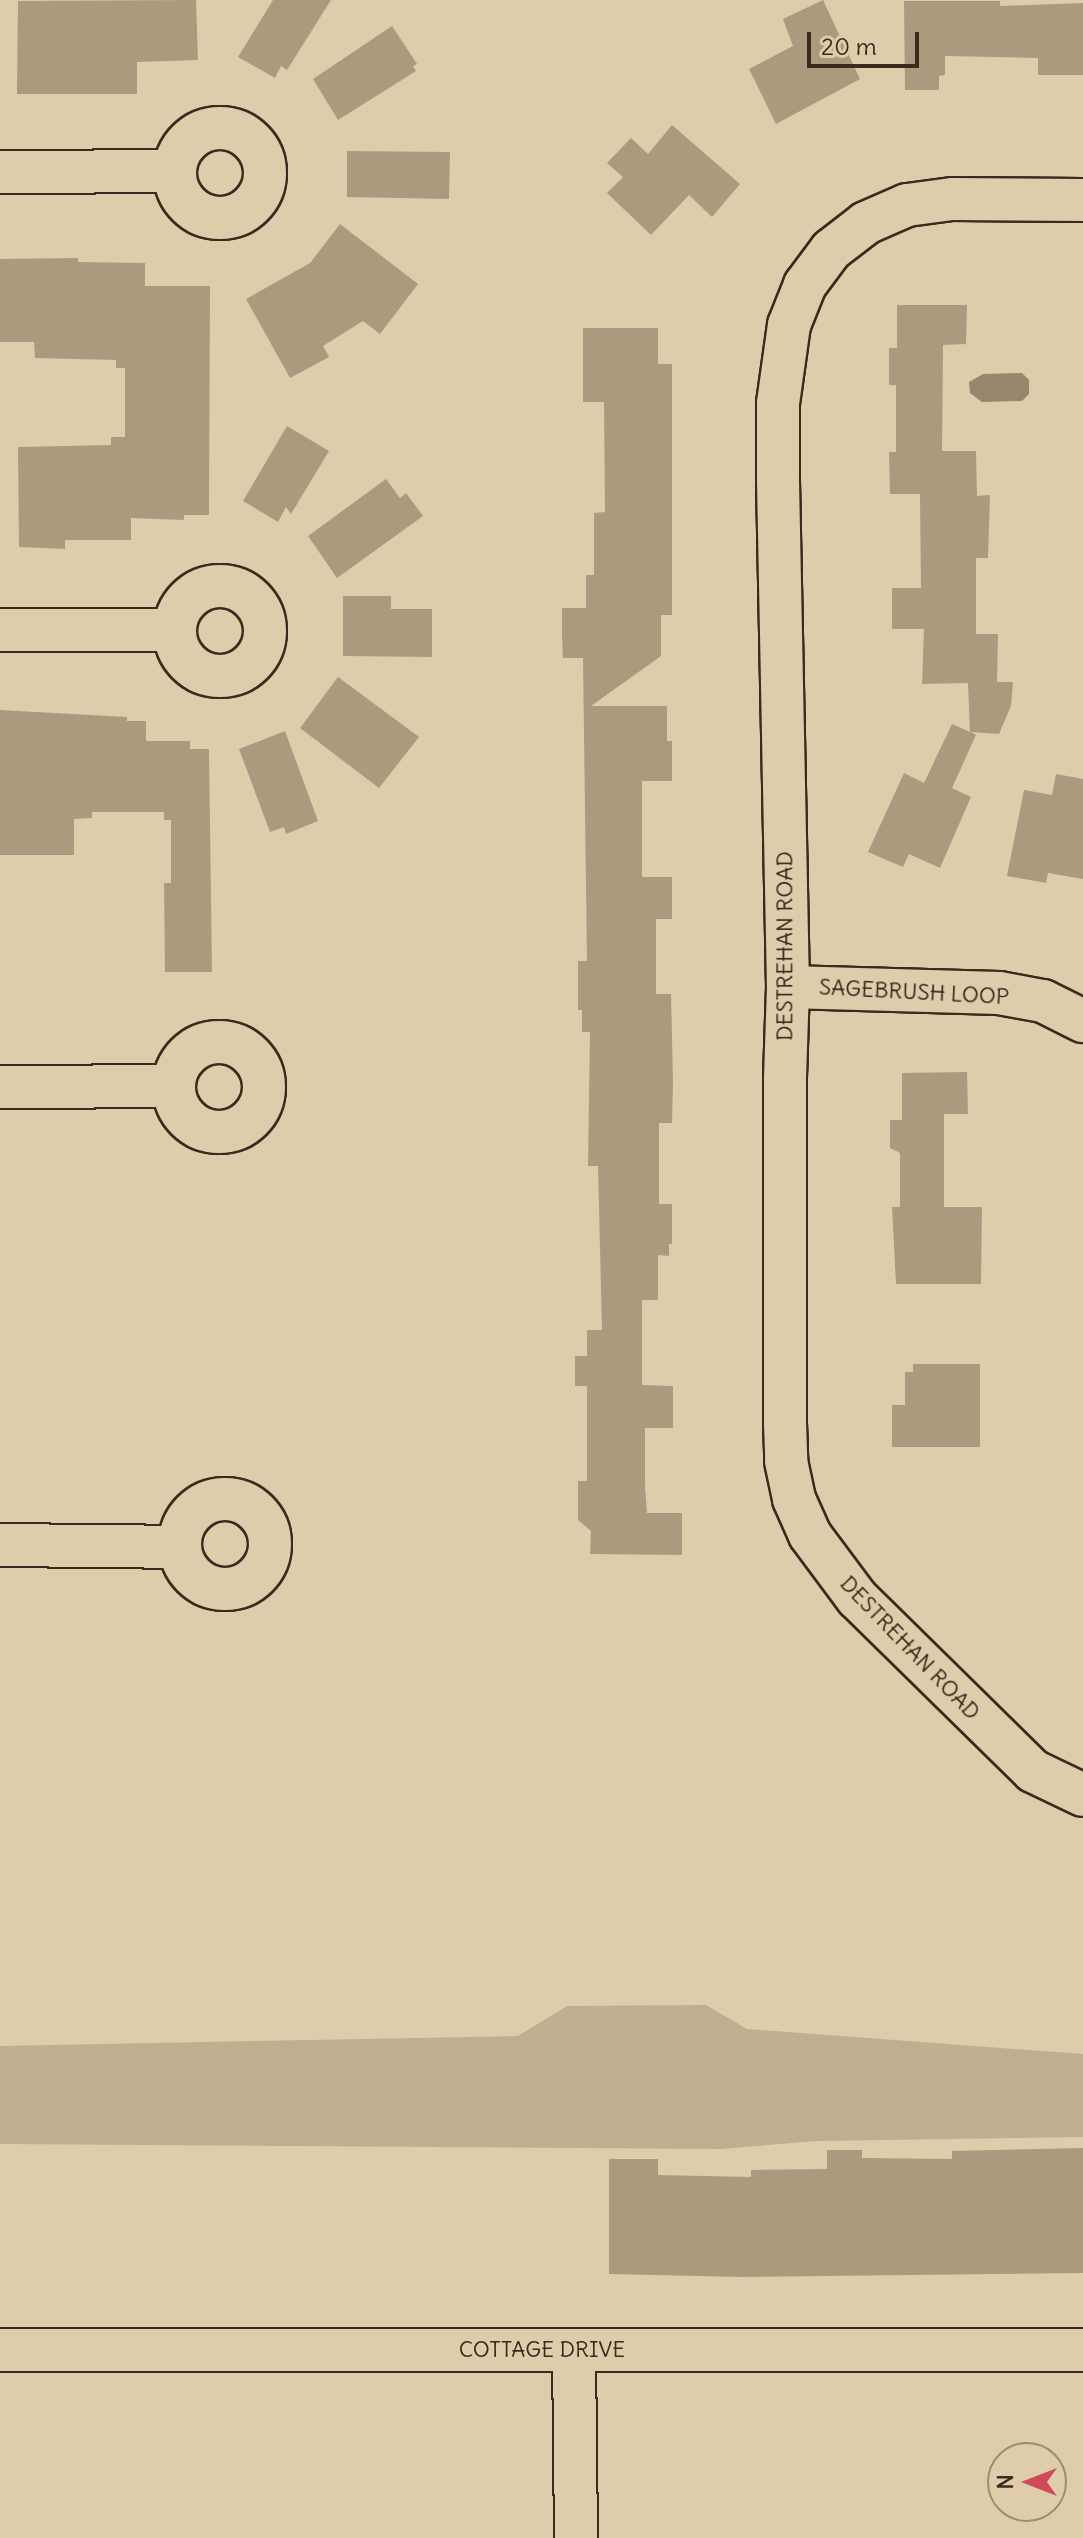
<!DOCTYPE html>
<html>
<head>
<meta charset="utf-8">
<style>
	body { margin:0 }
	#map { position:relative; width:1083px; height:2538px; overflow:hidden; background:#dfccaa; font-family:Delius,sans-serif }
	div>[style] { position:absolute }
	.green>* { inset:0; background:#c1ae91 }
	.water>* { inset:0; background:#98866d }
	.building>* { inset:0; background:#ac9a7f }
	.roads { filter:drop-shadow(2px 0 #3b2a1e) drop-shadow(-2px 0 #3b2a1e) drop-shadow(0 2px #3b2a1e) drop-shadow(0 -2px #3b2a1e) }
	.minor>* { height:42px; margin:-21px; padding:0 21px; transform-origin:21px; border-radius:21px; background:#dfccaa }
	.minor>.ring { margin:-21px; padding:0; box-sizing:content-box; background:none; border:42px solid #dfccaa; border-radius:50% }
	span { translate:-50% -50%; white-space:nowrap; text-align:center; line-height:1.15; -webkit-text-stroke:6px #dfccaa; paint-order:stroke }
	.street-label { font-size:22px; color:#3b2a1e }
	.north { position:absolute; left:987px; top:2442px; width:80px; height:80px; box-sizing:border-box; background:#dfccaa; border:2px solid #9d8b72; border-radius:50%; rotate:270deg; font-size:22px; font-weight:700; line-height:32px; text-align:center; color:#3b2a1e }
	.north::after { content:''; display:block; margin:auto; width:28px; height:36px; background:#d1495b; clip-path:polygon(50% 0,100% 100%,50% 72%,0 100%) }
	.scale { position:absolute; left:807px; top:32px; width:112px; height:36px; box-sizing:border-box; border:4px solid #3b2a1e; border-top:0; padding-left:10px; font-size:24px; line-height:28px; white-space:nowrap; color:#3b2a1e; -webkit-text-stroke:6px #dfccaa; paint-order:stroke }
</style>
</head>
<body>
<div id="map">
	<div class="green">
		<i style="clip-path:polygon(706px 2005px,747px 2029px,1083px 2054px,1083px 2137px,817px 2141px,721px 2149px,0 2144px,0 2046px,518px 2036px,567px 2006px)"></i>
	</div>
	<div class="water">
		<i style="clip-path:polygon(1022px 373px,1029px 380px,1029px 394px,1022px 401px,982px 402px,970px 393px,969px 382px,983px 374px)"></i>
	</div>
	<div class="building">
		<i style="clip-path:polygon(196px 0,198px 60px,137px 62px,137px 94px,17px 94px,18px 1px)"></i>
		<i style="clip-path:polygon(273px 0,331px 0,287px 70px,281px 66px,275px 78px,238px 57px)"></i>
		<i style="clip-path:polygon(823px 0,860px 79px,776px 124px,749px 69px,793px 46px,783px 19px)"></i>
		<i style="clip-path:polygon(904px 1px,1000px 1px,1000px 6px,1083px 3px,1083px 75px,1038px 75px,1038px 58px,945px 56px,945px 75px,939px 76px,939px 90px,905px 90px)"></i>
		<i style="clip-path:polygon(392px 26px,417px 64px,413px 66px,416px 71px,338px 120px,313px 79px)"></i>
		<i style="clip-path:polygon(672px 125px,740px 184px,712px 217px,689px 195px,651px 235px,607px 193px,623px 177px,607px 163px,631px 138px,648px 154px)"></i>
		<i style="clip-path:polygon(347px 151px,450px 152px,449px 199px,347px 197px)"></i>
		<i style="clip-path:polygon(340px 224px,418px 284px,380px 334px,363px 321px,323px 346px,329px 357px,290px 378px,246px 299px,310px 263px)"></i>
		<i style="clip-path:polygon(78px 258px,78px 262px,145px 263px,145px 286px,210px 286px,209px 515px,184px 515px,184px 520px,131px 518px,131px 540px,65px 540px,65px 549px,19px 547px,18px 447px,111px 445px,111px 437px,125px 437px,125px 368px,116px 368px,116px 360px,35px 358px,34px 342px,0 342px,0 259px)"></i>
		<i style="clip-path:polygon(897px 305px,967px 305px,966px 344px,943px 345px,942px 451px,976px 451px,977px 496px,990px 495px,988px 558px,976px 558px,976px 634px,998px 634px,997px 682px,1013px 682px,1011px 706px,999px 734px,971px 732px,976px 735px,952px 788px,971px 797px,940px 868px,909px 854px,903px 867px,868px 852px,904px 773px,924px 783px,952px 724px,970px 732px,968px 683px,922px 684px,924px 629px,892px 629px,892px 588px,921px 588px,920px 494px,890px 494px,889px 452px,896px 452px,896px 385px,889px 385px,889px 348px,897px 348px)"></i>
		<i style="clip-path:polygon(583px 328px,658px 328px,658px 364px,672px 364px,672px 615px,661px 615px,661px 656px,591px 706px,667px 706px,667px 741px,672px 741px,672px 781px,642px 781px,642px 877px,672px 877px,672px 919px,656px 919px,656px 994px,671px 994px,673px 1083px,672px 1123px,659px 1123px,659px 1204px,672px 1204px,672px 1244px,669px 1244px,669px 1256px,658px 1255px,658px 1300px,642px 1300px,642px 1385px,673px 1386px,673px 1428px,645px 1428px,645px 1486px,647px 1513px,682px 1513px,682px 1555px,590px 1554px,591px 1531px,578px 1520px,578px 1481px,587px 1481px,587px 1386px,575px 1386px,575px 1356px,587px 1356px,587px 1330px,602px 1330px,598px 1166px,588px 1166px,590px 1032px,582px 1032px,582px 1010px,578px 1010px,578px 961px,587px 961px,583px 658px,563px 658px,562px 638px,562px 608px,586px 608px,586px 575px,594px 575px,594px 513px,605px 512px,604px 402px,583px 402px)"></i>
		<i style="clip-path:polygon(287px 426px,329px 451px,291px 514px,286px 507px,278px 522px,243px 501px)"></i>
		<i style="clip-path:polygon(386px 479px,400px 498px,406px 493px,423px 516px,337px 578px,308px 536px)"></i>
		<i style="clip-path:polygon(343px 596px,391px 596px,391px 609px,432px 609px,432px 657px,343px 656px)"></i>
		<i style="clip-path:polygon(338px 677px,419px 737px,379px 788px,300px 728px)"></i>
		<i style="clip-path:polygon(0 710px,127px 717px,127px 721px,146px 721px,146px 741px,190px 741px,190px 749px,209px 749px,212px 972px,165px 972px,164px 883px,171px 883px,171px 820px,164px 820px,164px 812px,92px 812px,92px 818px,74px 819px,74px 855px,0 855px)"></i>
		<i style="clip-path:polygon(285px 731px,318px 821px,286px 834px,284px 827px,270px 832px,239px 749px)"></i>
		<i style="clip-path:polygon(1056px 774px,1083px 779px,1083px 879px,1048px 873px,1046px 883px,1007px 876px,1024px 790px,1052px 795px)"></i>
		<i style="clip-path:polygon(967px 1072px,968px 1114px,944px 1114px,944px 1207px,982px 1207px,981px 1284px,896px 1284px,892px 1207px,900px 1207px,900px 1153px,890px 1148px,890px 1120px,902px 1120px,902px 1073px)"></i>
		<i style="clip-path:polygon(913px 1364px,980px 1364px,980px 1447px,892px 1447px,892px 1405px,905px 1405px,905px 1372px,913px 1372px)"></i>
		<i style="clip-path:polygon(1083px 2148px,1083px 2273px,742px 2277px,609px 2274px,609px 2159px,658px 2159px,658px 2175px,751px 2177px,751px 2170px,827px 2169px,827px 2150px,862px 2150px,862px 2158px,952px 2159px,952px 2151px)"></i>
	</div>
	<div class="roads">
		<div class="minor">
			<i class="ring" style="left:175px;top:128px;width:48px;height:48px"></i>
			<i style="left:0;top:172px;width:175px;rotate:-0.3deg"></i>
			<i style="left:1083px;top:200px;width:131px;rotate:-179.6deg"></i>
			<i style="left:952px;top:199px;width:45px;rotate:172.4deg"></i>
			<i style="left:907px;top:205px;width:45px;rotate:156.3deg"></i>
			<i style="left:866px;top:223px;width:44px;rotate:142.4deg"></i>
			<i style="left:831px;top:250px;width:44px;rotate:126.6deg"></i>
			<i style="left:805px;top:285px;width:43px;rotate:111.8deg"></i>
			<i style="left:789px;top:325px;width:79px;rotate:98deg"></i>
			<i style="left:778px;top:403px;width:78px;rotate:90deg"></i>
			<i style="left:778px;top:481px;width:506px;rotate:88.87deg"></i>
			<i style="left:788px;top:987px;width:91px;rotate:91.9deg"></i>
			<i style="left:785px;top:1078px;width:345px;rotate:90deg"></i>
			<i style="left:785px;top:1423px;width:38px;rotate:88deg"></i>
			<i style="left:786px;top:1461px;width:39px;rotate:78deg"></i>
			<i style="left:794px;top:1499px;width:39px;rotate:66deg"></i>
			<i style="left:810px;top:1535px;width:79px;rotate:53.3deg"></i>
			<i style="left:857px;top:1598px;width:247px;rotate:44.5deg"></i>
			<i style="left:1033px;top:1771px;width:55px;rotate:25.6deg"></i>
			<i class="ring" style="left:175px;top:586px;width:48px;height:48px"></i>
			<i style="left:0;top:630px;width:174px"></i>
			<i style="left:788px;top:987px;width:211px;rotate:1.6deg"></i>
			<i style="left:999px;top:993px;width:45px;rotate:10.3deg"></i>
			<i style="left:1043px;top:1001px;width:45px;rotate:26.6deg"></i>
			<i class="ring" style="left:174px;top:1042px;width:48px;height:48px"></i>
			<i style="left:0;top:1087px;width:174px;rotate:-0.3deg"></i>
			<i class="ring" style="left:180px;top:1499px;width:48px;height:48px"></i>
			<i style="left:0;top:1545px;width:180px;rotate:0.6deg"></i>
			<i style="left:0;top:2350px;width:1083px"></i>
			<i style="left:574px;top:2350px;width:188px;rotate:89.4deg"></i>
		</div>
	</div>
	<div class="street-label">
		<span style="left:785px;top:946px;rotate:-90deg">DESTREHAN ROAD</span>
		<span style="left:914px;top:992px;rotate:3deg">SAGEBRUSH LOOP</span>
		<span style="left:910px;top:1648px;rotate:46deg">DESTREHAN ROAD</span>
		<span style="left:542px;top:2350px">COTTAGE DRIVE</span>
	</div>
	<div class="north">N</div>
	<div class="scale">20 m</div>
</div>
</body>
</html>
